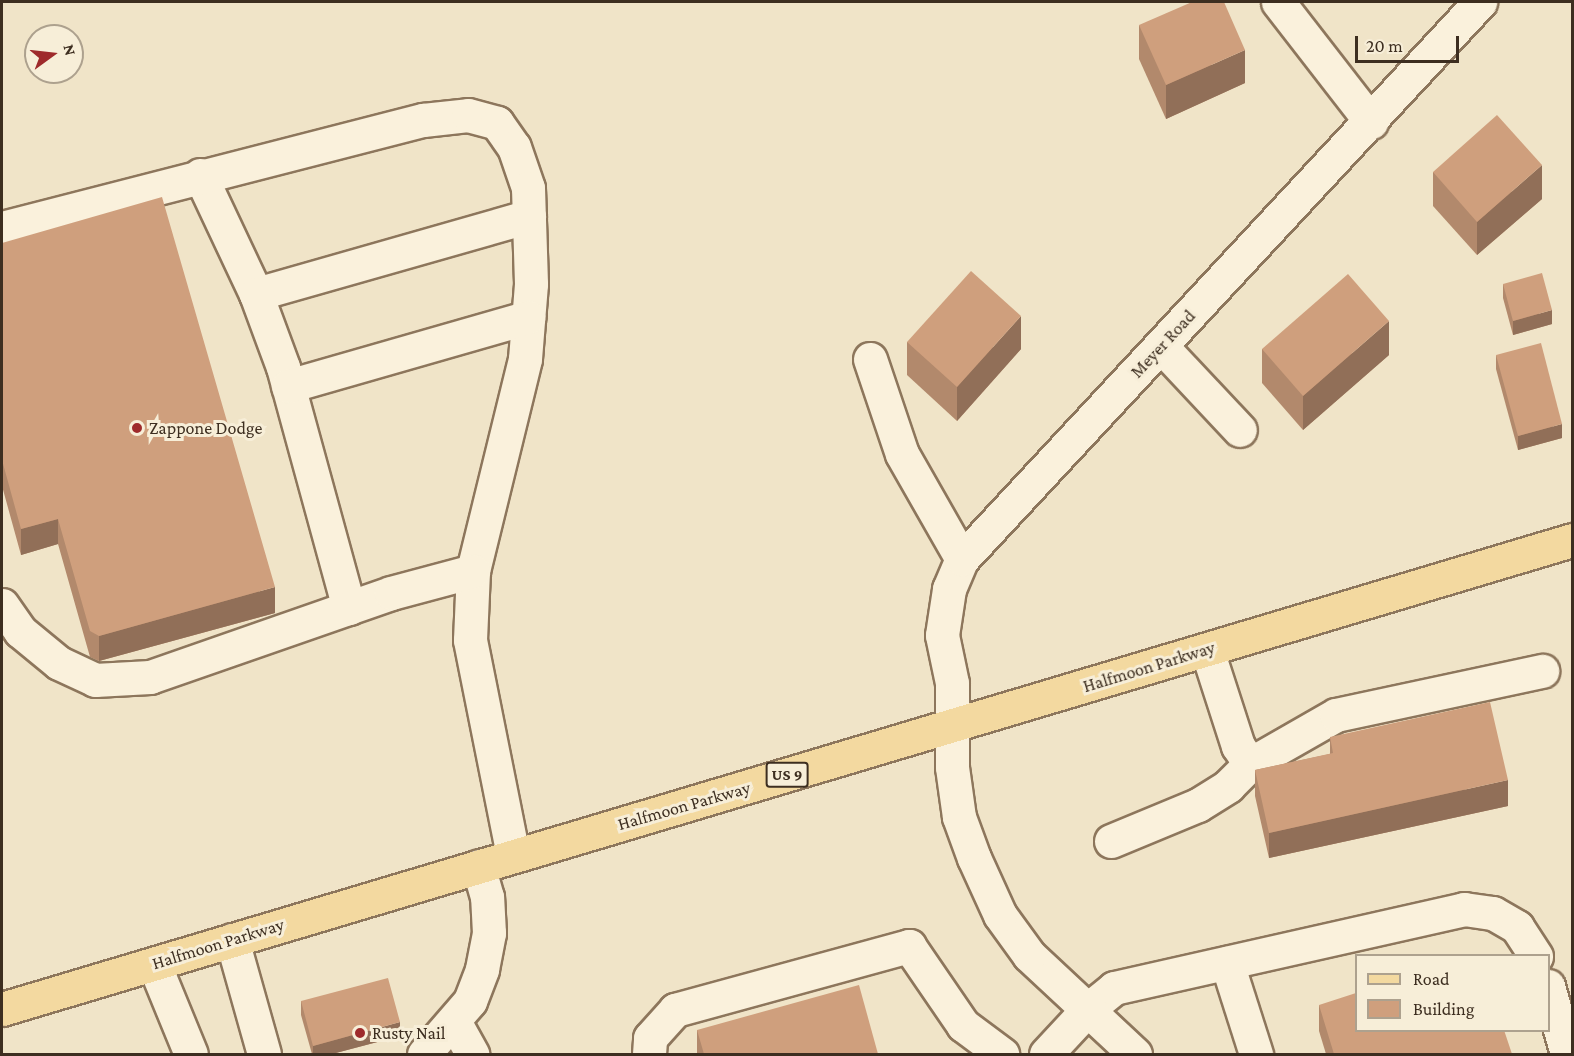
<!DOCTYPE html>
<html>
<head>
<meta charset="utf-8">
<style>
	body { margin:0 }
	#map { position:relative; width:1574px; height:1056px; overflow:hidden; background:#f0e4c8; font-family:"Crimson Pro",serif }
	div>[style] { position:absolute }
	.roads { filter:drop-shadow(2px 0 #8d765c) drop-shadow(-2px 0 #8d765c) drop-shadow(0 2px #8d765c) drop-shadow(0 -2px #8d765c) }
	.minor>* { height:33px; margin:-16.5px; padding:0 16.5px; transform-origin:16.5px; border-radius:16.5px; background:#faf1dc }
	.major>* { height:33px; margin:-16.5px; padding:0 16.5px; transform-origin:16.5px; border-radius:16.5px; background:#f3d9a0 }
	.wall>* { inset:0; background:#b2896c }
	.shaded-wall>* { inset:0; background:#916f58 }
	.building>* { inset:0; background:#cf9f7d }
	.dots>* { width:16px; height:16px; translate:-50% -50%; box-sizing:border-box; border:3px solid #f7eed8; border-radius:50% }
	span { translate:-50% -50%; white-space:nowrap; text-align:center; line-height:1.15; -webkit-text-stroke:6px #f7eed8; paint-order:stroke }
	.shield-label span { padding:2px 4px; background:#f7eed8; border:2px solid; border-radius:4px; -webkit-text-stroke-width:0 }
	.shield-label { font-size:16px; color:#3d2e20; font-weight:700 }
	.street-label { font-size:18px; color:#3d2e20 }
	.poi-label { font-size:18px; color:#3d2e20 }
	.left { translate:0 -50%; text-align:left }
	.frame { position:absolute; inset:0; border:3px solid #3d2e20; pointer-events:none }
	.legend { position:absolute; left:1355px; top:954px; width:195px; height:78px; box-sizing:border-box; background:#f7eed8; border:2px solid #ada18e; margin:0; padding:8px 10px; list-style:none; font-size:18px; color:#3d2e20 }
	.legend li { display:flex; align-items:center; gap:12px; height:30px }
	.legend b { width:30px; border:2px solid #ada18e }
	.north { position:absolute; left:24px; top:24px; width:60px; height:60px; box-sizing:border-box; background:#f7eed8; border:2px solid #ada18e; border-radius:50%; rotate:75deg; font-size:16px; font-weight:700; line-height:24px; text-align:center; color:#3d2e20 }
	.north::after { content:''; display:block; margin:auto; width:21px; height:27px; background:#9e2a2b; clip-path:polygon(50% 0,100% 100%,50% 72%,0 100%) }
	.scale { position:absolute; left:1355px; top:36px; width:104px; height:27px; box-sizing:border-box; border:3px solid #3d2e20; border-top:0; padding-left:8px; font-size:18px; line-height:21px; white-space:nowrap; color:#3d2e20; -webkit-text-stroke:4px #f7eed8; paint-order:stroke }
</style>
</head>
<body>
<div id="map">
	<div class="roads">
		<div class="minor">
			<i style="left:1278px;top:2px;width:152px;rotate:52.2deg"></i>
			<i style="left:200px;top:175px;width:132px;rotate:64.8deg"></i>
			<i style="left:256px;top:294px;width:284px;rotate:-15.9deg"></i>
			<i style="left:2px;top:228px;width:435px;rotate:-14.4deg"></i>
			<i style="left:423px;top:120px;width:45px;rotate:-6.3deg"></i>
			<i style="left:468px;top:115px;width:30px;rotate:15deg"></i>
			<i style="left:497px;top:123px;width:29px;rotate:55deg"></i>
			<i style="left:514px;top:147px;width:43px;rotate:71.1deg"></i>
			<i style="left:528px;top:188px;width:96px;rotate:88.2deg"></i>
			<i style="left:531px;top:284px;width:75px;rotate:94.6deg"></i>
			<i style="left:525px;top:359px;width:218px;rotate:103.8deg"></i>
			<i style="left:473px;top:571px;width:69px;rotate:92.5deg"></i>
			<i style="left:470px;top:640px;width:220px;rotate:78.7deg"></i>
			<i style="left:256px;top:294px;width:78px;rotate:69.7deg"></i>
			<i style="left:283px;top:367px;width:250px;rotate:74.7deg"></i>
			<i style="left:1161px;top:346px;width:115px;rotate:46.8deg"></i>
			<i style="left:870px;top:359px;width:100px;rotate:71.4deg"></i>
			<i style="left:902px;top:454px;width:121px;rotate:60.3deg"></i>
			<i style="left:288px;top:386px;width:250px;rotate:-16deg"></i>
			<i style="left:2px;top:605px;width:32px;rotate:55deg"></i>
			<i style="left:20px;top:631px;width:50px;rotate:39.4deg"></i>
			<i style="left:59px;top:663px;width:40px;rotate:25deg"></i>
			<i style="left:95px;top:680px;width:55px;rotate:-3.1deg"></i>
			<i style="left:150px;top:677px;width:255px;rotate:-19.2deg"></i>
			<i style="left:391px;top:593px;width:85px;rotate:-15deg"></i>
			<i style="left:1207px;top:650px;width:101px;rotate:72.1deg"></i>
			<i style="left:1238px;top:746px;width:22px;rotate:56deg"></i>
			<i style="left:1250px;top:764px;width:99px;rotate:-29.7deg"></i>
			<i style="left:1336px;top:715px;width:211px;rotate:-12.1deg"></i>
			<i style="left:1111px;top:841px;width:94px;rotate:-22.5deg"></i>
			<i style="left:1198px;top:805px;width:36px;rotate:-32deg"></i>
			<i style="left:1228px;top:786px;width:31px;rotate:-45deg"></i>
			<i style="left:232px;top:940px;width:118px;rotate:74.3deg"></i>
			<i style="left:1227px;top:963px;width:96px;rotate:72.3deg"></i>
			<i style="left:154px;top:964px;width:97px;rotate:67.7deg"></i>
			<i style="left:1548px;top:986px;width:71px;rotate:74.4deg"></i>
			<i style="left:454px;top:1021px;width:38px;rotate:61deg"></i>
			<i style="left:424px;top:1054px;width:70px;rotate:-49deg"></i>
			<i style="left:470px;top:1001px;width:34px;rotate:-69deg"></i>
			<i style="left:482px;top:969px;width:37px;rotate:-79deg"></i>
			<i style="left:489px;top:933px;width:36px;rotate:-93deg"></i>
			<i style="left:487px;top:897px;width:32px;rotate:-106deg"></i>
			<i style="left:649px;top:1054px;width:16px;rotate:-86deg"></i>
			<i style="left:650px;top:1038px;width:38px;rotate:-48deg"></i>
			<i style="left:675px;top:1010px;width:243px;rotate:-15.3deg"></i>
			<i style="left:909px;top:946px;width:96px;rotate:55.6deg"></i>
			<i style="left:963px;top:1025px;width:49px;rotate:36.6deg"></i>
			<i style="left:1046px;top:1054px;width:60px;rotate:-47deg"></i>
			<i style="left:1087px;top:1010px;width:35px;rotate:-39deg"></i>
			<i style="left:1114px;top:988px;width:359px;rotate:-12.7deg"></i>
			<i style="left:1464px;top:909px;width:29px;rotate:8deg"></i>
			<i style="left:1493px;top:913px;width:28px;rotate:30deg"></i>
			<i style="left:1517px;top:927px;width:35px;rotate:57deg"></i>
			<i style="left:1135px;top:1054px;width:145px;rotate:-137deg"></i>
			<i style="left:1029px;top:955px;width:49px;rotate:-125.9deg"></i>
			<i style="left:1000px;top:915px;width:63px;rotate:-114.5deg"></i>
			<i style="left:974px;top:858px;width:44px;rotate:-110.1deg"></i>
			<i style="left:959px;top:817px;width:50px;rotate:-98deg"></i>
			<i style="left:952px;top:767px;width:84px;rotate:-90deg"></i>
			<i style="left:952px;top:683px;width:49px;rotate:-101.8deg"></i>
			<i style="left:942px;top:635px;width:47px;rotate:-81.3deg"></i>
			<i style="left:949px;top:589px;width:33px;rotate:-67deg"></i>
			<i style="left:962px;top:559px;width:761px;rotate:-47.08deg"></i>
		</div>
		<div class="major">
			<i style="left:2px;top:1009px;width:1639px;rotate:-16.63deg"></i>
		</div>
	</div>
	<div class="wall">
		<i style="clip-path:polygon(1139px 25px,1245px 83px,1166px 119px,1139px 59px)"></i>
		<i style="clip-path:polygon(1433px 172px,1542px 199px,1477px 255px,1433px 206px)"></i>
		<i style="clip-path:polygon(2px 243px,275px 613px,99px 661px,90px 657px,58px 544px,21px 555px,2px 486px)"></i>
		<i style="clip-path:polygon(1503px 284px,1552px 324px,1513px 335px,1503px 298px)"></i>
		<i style="clip-path:polygon(907px 342px,1021px 349px,957px 421px,907px 375px)"></i>
		<i style="clip-path:polygon(1262px 349px,1389px 355px,1303px 430px,1262px 383px)"></i>
		<i style="clip-path:polygon(1496px 355px,1562px 438px,1518px 450px,1496px 369px)"></i>
		<i style="clip-path:polygon(1330px 737px,1508px 806px,1269px 858px,1255px 796px,1255px 770px,1330px 754px)"></i>
		<i style="clip-path:polygon(301px 1001px,400px 1036px,332px 1054px,312px 1054px,301px 1015px)"></i>
		<i style="clip-path:polygon(1319px 1005px,1512px 1054px,1326px 1054px,1319px 1031px)"></i>
		<i style="clip-path:polygon(697px 1030px,878px 1054px,697px 1054px)"></i>
	</div>
	<div class="shaded-wall">
		<i style="clip-path:polygon(1245px 50px,1245px 83px,1166px 119px,1166px 85px)"></i>
		<i style="clip-path:polygon(1542px 165px,1542px 199px,1477px 255px,1477px 222px)"></i>
		<i style="clip-path:polygon(1552px 310px,1552px 324px,1513px 335px,1513px 321px)"></i>
		<i style="clip-path:polygon(1021px 316px,1021px 349px,957px 421px,957px 387px)"></i>
		<i style="clip-path:polygon(1389px 321px,1389px 355px,1303px 430px,1303px 396px)"></i>
		<i style="clip-path:polygon(1562px 424px,1562px 438px,1518px 450px,1518px 436px)"></i>
		<i style="clip-path:polygon(58px 519px,58px 544px,21px 555px,21px 529px)"></i>
		<i style="clip-path:polygon(275px 587px,275px 613px,99px 661px,99px 636px)"></i>
		<i style="clip-path:polygon(1508px 780px,1508px 806px,1269px 858px,1269px 833px)"></i>
		<i style="clip-path:polygon(400px 1022px,400px 1036px,332px 1054px,313px 1054px,313px 1046px)"></i>
	</div>
	<div class="building">
		<i style="clip-path:polygon(1192px 2px,1224px 2px,1245px 50px,1166px 85px,1139px 25px)"></i>
		<i style="clip-path:polygon(1497px 115px,1542px 165px,1477px 222px,1433px 172px)"></i>
		<i style="clip-path:polygon(162px 197px,275px 587px,99px 636px,90px 631px,58px 519px,21px 529px,2px 460px,2px 243px)"></i>
		<i style="clip-path:polygon(971px 271px,1021px 316px,957px 387px,907px 342px)"></i>
		<i style="clip-path:polygon(1542px 273px,1552px 310px,1513px 321px,1503px 284px)"></i>
		<i style="clip-path:polygon(1348px 274px,1389px 321px,1303px 396px,1262px 349px)"></i>
		<i style="clip-path:polygon(1541px 343px,1562px 424px,1518px 436px,1496px 355px)"></i>
		<i style="clip-path:polygon(1490px 702px,1508px 780px,1269px 833px,1255px 770px,1333px 753px,1330px 737px)"></i>
		<i style="clip-path:polygon(388px 978px,400px 1022px,313px 1046px,301px 1001px)"></i>
		<i style="clip-path:polygon(859px 985px,878px 1054px,704px 1054px,697px 1030px)"></i>
		<i style="clip-path:polygon(1356px 993px,1356px 1030px,1504px 1030px,1512px 1054px,1334px 1054px,1319px 1005px)"></i>
	</div>
	<div class="dots">
		<i style="left:137px;top:428px;background:#9e2a2b"></i>
		<i style="left:360px;top:1033px;background:#9e2a2b"></i>
	</div>
	<div class="shield-label">
		<span style="left:787px;top:775px">US 9</span>
	</div>
	<div class="street-label">
		<span style="left:1163px;top:344px;rotate:-47deg">Meyer Road</span>
		<span style="left:1149px;top:667px;rotate:-17deg">Halfmoon Parkway</span>
		<span style="left:684px;top:806px;rotate:-16deg">Halfmoon Parkway</span>
		<span style="left:218px;top:944px;rotate:-17deg">Halfmoon Parkway</span>
	</div>
	<div class="poi-label">
		<span class="left" style="left:149px;top:428px">Zappone Dodge</span>
		<span class="left" style="left:372px;top:1033px">Rusty Nail</span>
	</div>
	<div class="frame"></div>
	<ul class="legend">
	<li><b style="height:8px;background:#f3d9a0"></b>Road</li>
	<li><b style="height:16px;background:#cf9f7d"></b>Building</li>
	</ul>
	<div class="north">N</div>
	<div class="scale">20 m</div>
</div>
</body>
</html>
